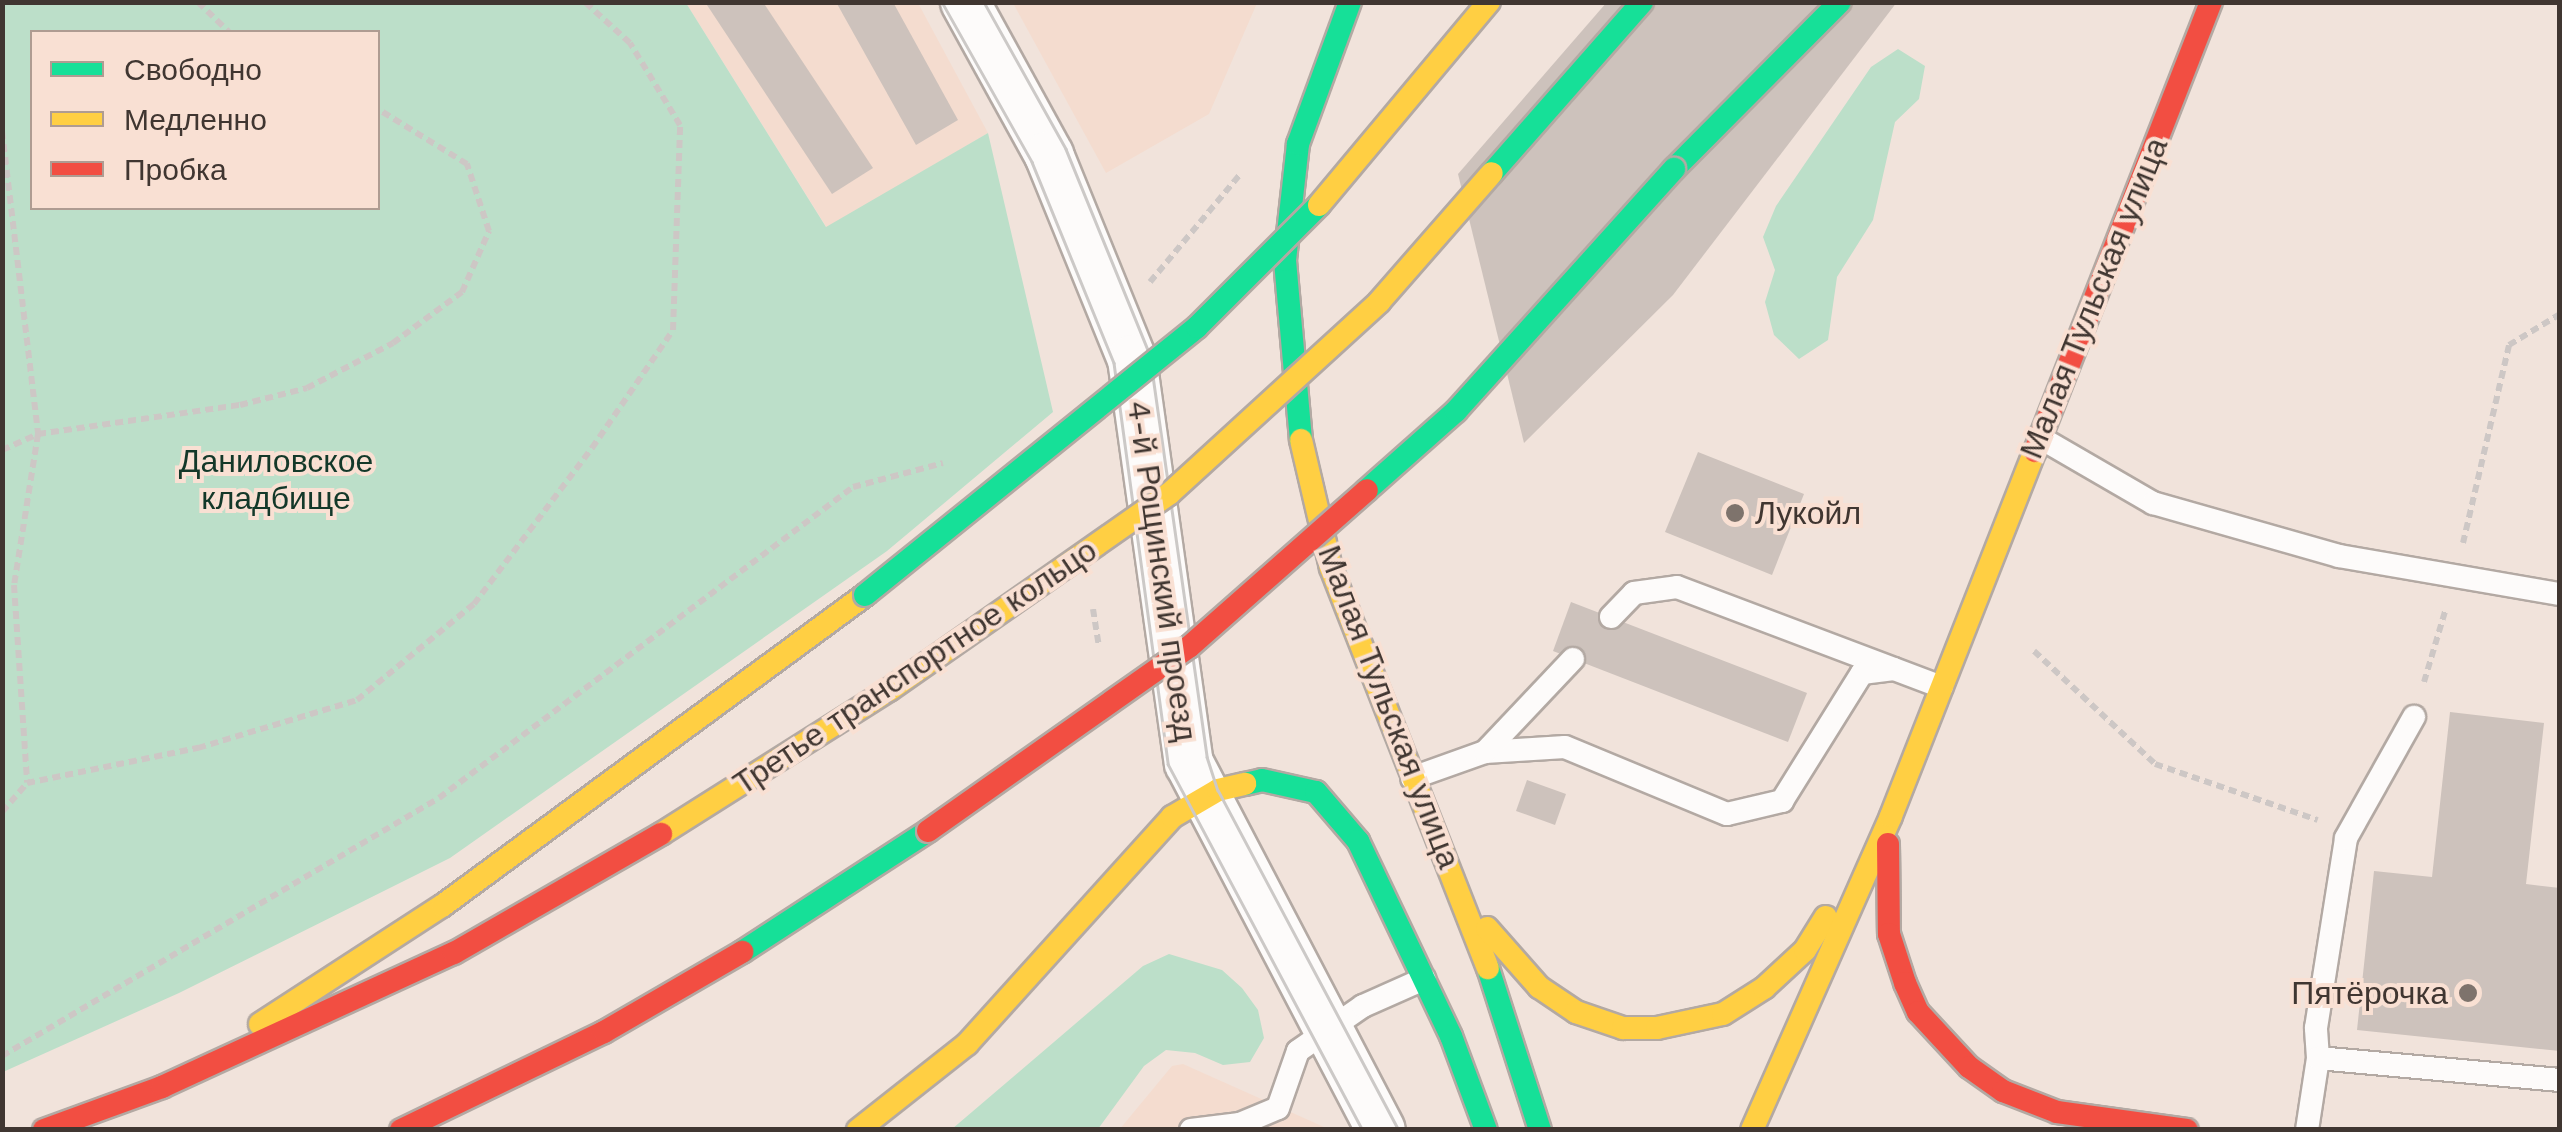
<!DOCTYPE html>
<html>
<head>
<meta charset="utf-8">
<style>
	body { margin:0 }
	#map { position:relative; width:2562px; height:1132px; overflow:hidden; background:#f1e3db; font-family:"Work Sans",sans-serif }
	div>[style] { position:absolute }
	.built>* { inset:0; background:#f4dccf }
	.green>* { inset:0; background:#bcdfc9 }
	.building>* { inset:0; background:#cdc2bc }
	.path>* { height:6px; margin-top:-3px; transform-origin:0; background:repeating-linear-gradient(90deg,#cdc7c5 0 8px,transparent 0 13px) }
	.roads { filter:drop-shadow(2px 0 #b3a9a3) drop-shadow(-2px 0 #b3a9a3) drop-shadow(0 2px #b3a9a3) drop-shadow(0 -2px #b3a9a3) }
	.lane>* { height:22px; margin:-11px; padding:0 11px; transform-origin:11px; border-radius:11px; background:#fdfbfa }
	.street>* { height:48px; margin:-24px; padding:0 24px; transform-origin:24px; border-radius:24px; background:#fdfbfa }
	.fast>* { height:22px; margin:-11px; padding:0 11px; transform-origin:11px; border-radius:11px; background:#16e098 }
	.slow>* { height:22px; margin:-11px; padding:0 11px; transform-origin:11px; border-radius:11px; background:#ffcf43 }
	.jam>* { height:22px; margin:-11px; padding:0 11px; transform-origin:11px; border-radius:11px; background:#f24e42 }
	.tram>* { height:2.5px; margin:-1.25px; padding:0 1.25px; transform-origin:1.25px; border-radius:1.25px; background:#ccc9c7 }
	.bridges { filter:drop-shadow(2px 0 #b3a9a3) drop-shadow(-2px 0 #b3a9a3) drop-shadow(0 2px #b3a9a3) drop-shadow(0 -2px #b3a9a3) }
	.fast-bridge>* { height:22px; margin:-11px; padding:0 11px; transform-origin:11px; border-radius:11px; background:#16e098 }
	.slow-bridge>* { height:22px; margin:-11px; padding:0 11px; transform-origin:11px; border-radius:11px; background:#ffcf43 }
	.jam-bridge>* { height:22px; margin:-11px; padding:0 11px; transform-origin:11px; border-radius:11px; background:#f24e42 }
	.dots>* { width:28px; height:28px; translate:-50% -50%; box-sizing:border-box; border:5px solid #f9e0d3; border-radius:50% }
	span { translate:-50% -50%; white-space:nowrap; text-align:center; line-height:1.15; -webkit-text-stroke:8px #f9e0d3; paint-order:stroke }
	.street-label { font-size:32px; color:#403631 }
	.park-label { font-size:32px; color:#133829 }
	.poi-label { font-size:32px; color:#403631 }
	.left { translate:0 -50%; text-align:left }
	.right { translate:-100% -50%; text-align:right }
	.frame { position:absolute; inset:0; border:5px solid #403631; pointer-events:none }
	.legend { position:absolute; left:30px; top:30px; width:350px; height:180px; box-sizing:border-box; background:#f9e0d3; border:2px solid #af9c92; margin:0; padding:12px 18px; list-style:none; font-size:30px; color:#403631 }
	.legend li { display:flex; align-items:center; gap:20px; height:50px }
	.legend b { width:50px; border:2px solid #af9c92 }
</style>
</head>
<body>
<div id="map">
	<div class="built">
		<i style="clip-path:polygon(686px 3px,918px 3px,988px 133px,827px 228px)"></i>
		<i style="clip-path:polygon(1013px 3px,1257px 3px,1209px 114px,1106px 173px)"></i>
		<i style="clip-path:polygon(1183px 1064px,1324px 1127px,1325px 1129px,1119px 1130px,1172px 1066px)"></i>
	</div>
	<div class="green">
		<i style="clip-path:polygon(evenodd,2px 3px,686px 3px,826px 227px,988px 133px,1053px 412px,887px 551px,450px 858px,179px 993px,3px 1072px,2px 3px,32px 32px,378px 32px,378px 208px,32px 208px,32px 32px)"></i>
		<i style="clip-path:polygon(1898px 49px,1925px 66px,1919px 99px,1895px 122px,1873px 220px,1837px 277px,1828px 340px,1799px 359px,1774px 335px,1765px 302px,1775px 270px,1763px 237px,1776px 206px,1871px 67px)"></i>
		<i style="clip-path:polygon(1169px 954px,1222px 970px,1242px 988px,1258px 1010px,1264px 1038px,1250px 1062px,1223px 1065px,1195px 1053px,1166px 1050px,1144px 1066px,1098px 1129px,952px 1129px,1143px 966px)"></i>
	</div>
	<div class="building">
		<i style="clip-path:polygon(705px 2px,763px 2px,873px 168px,832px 194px)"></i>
		<i style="clip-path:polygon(836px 2px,893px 2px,958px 120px,916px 145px)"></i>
		<i style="clip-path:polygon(1607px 2px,1897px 2px,1673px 295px,1524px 443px,1458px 174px)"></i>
		<i style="clip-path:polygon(1698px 452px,1804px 494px,1772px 575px,1665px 532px)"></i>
		<i style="clip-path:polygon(1571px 602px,1807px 693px,1788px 742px,1553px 651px)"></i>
		<i style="clip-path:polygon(2450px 712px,2544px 723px,2526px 884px,2560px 888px,2560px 1051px,2357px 1030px,2374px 871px,2432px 877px)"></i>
		<i style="clip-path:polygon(1527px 780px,1566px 794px,1555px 825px,1516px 811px)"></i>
	</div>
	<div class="path">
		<i style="left:198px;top:2px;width:43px;rotate:44.1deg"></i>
		<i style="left:2px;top:131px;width:305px;rotate:83.2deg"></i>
		<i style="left:38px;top:434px;width:153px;rotate:99deg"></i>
		<i style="left:14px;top:585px;width:198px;rotate:86.2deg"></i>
		<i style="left:1150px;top:282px;width:142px;rotate:-50.1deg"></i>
		<i style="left:2px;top:450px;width:39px;rotate:-24deg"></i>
		<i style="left:38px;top:434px;width:204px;rotate:-8.2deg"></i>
		<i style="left:240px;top:405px;width:69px;rotate:-14.2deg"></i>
		<i style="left:307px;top:388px;width:97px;rotate:-27.6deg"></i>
		<i style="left:393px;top:343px;width:86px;rotate:-36.5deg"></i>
		<i style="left:462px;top:292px;width:67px;rotate:-66.1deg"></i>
		<i style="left:489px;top:231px;width:71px;rotate:-108.2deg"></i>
		<i style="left:467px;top:164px;width:105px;rotate:-148.3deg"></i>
		<i style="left:2463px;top:543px;width:203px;rotate:-76.9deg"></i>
		<i style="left:2509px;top:345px;width:60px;rotate:-31.3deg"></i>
		<i style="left:1093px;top:609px;width:37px;rotate:81deg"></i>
		<i style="left:2034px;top:651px;width:166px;rotate:43deg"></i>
		<i style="left:2155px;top:764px;width:172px;rotate:19deg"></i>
		<i style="left:2424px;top:682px;width:77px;rotate:-73.4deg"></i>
		<i style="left:2px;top:812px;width:38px;rotate:-49deg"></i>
		<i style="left:27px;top:783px;width:175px;rotate:-11.6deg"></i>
		<i style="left:198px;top:748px;width:166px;rotate:-16.8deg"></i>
		<i style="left:357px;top:700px;width:151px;rotate:-39.4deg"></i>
		<i style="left:474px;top:604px;width:196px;rotate:-52.9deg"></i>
		<i style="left:592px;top:448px;width:143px;rotate:-55.5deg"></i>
		<i style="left:673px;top:330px;width:205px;rotate:-88deg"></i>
		<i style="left:680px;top:125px;width:96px;rotate:-121.4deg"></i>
		<i style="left:630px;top:43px;width:61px;rotate:-137.7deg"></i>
		<i style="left:2px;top:1056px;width:507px;rotate:-30.56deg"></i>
		<i style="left:439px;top:798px;width:518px;rotate:-36.91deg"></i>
		<i style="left:853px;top:487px;width:93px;rotate:-14.9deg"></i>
	</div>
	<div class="roads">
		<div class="lane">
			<i style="left:2039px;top:437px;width:132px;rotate:30.1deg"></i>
			<i style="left:2153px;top:503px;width:193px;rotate:15.9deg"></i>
			<i style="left:2339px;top:556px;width:224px;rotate:9.8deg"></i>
			<i style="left:1611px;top:617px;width:33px;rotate:-46deg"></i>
			<i style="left:1634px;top:593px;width:43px;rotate:-7.9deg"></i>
			<i style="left:1677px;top:587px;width:283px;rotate:20.7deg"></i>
			<i style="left:1485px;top:752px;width:80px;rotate:-3.6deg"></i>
			<i style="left:1565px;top:747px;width:175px;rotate:22.5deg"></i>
			<i style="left:1727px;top:814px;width:57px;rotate:-13.3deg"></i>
			<i style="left:1782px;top:801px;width:151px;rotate:-58deg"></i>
			<i style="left:1862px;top:673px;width:32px;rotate:-7deg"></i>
			<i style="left:1412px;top:778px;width:77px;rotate:-19.6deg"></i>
			<i style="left:1485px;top:752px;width:128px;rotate:-46.6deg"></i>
			<i style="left:2318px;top:1058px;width:30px;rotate:-94deg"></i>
			<i style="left:2316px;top:1028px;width:192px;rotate:-81deg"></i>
			<i style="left:2346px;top:838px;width:139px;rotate:-60.7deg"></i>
			<i style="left:1191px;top:1130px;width:49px;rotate:-7deg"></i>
			<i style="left:1240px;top:1124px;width:41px;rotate:-22.8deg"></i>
			<i style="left:1278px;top:1108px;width:60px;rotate:-70.7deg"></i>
			<i style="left:1298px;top:1051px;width:79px;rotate:-34.7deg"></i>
			<i style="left:1363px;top:1006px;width:67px;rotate:-23.9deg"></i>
			<i style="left:2307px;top:1130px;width:73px;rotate:-81.3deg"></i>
			<i style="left:2318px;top:1058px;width:243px;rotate:5.2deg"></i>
		</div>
		<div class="street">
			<i style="left:965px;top:2px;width:175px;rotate:61.2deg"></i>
			<i style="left:1049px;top:155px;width:220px;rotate:67.9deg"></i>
			<i style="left:1132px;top:359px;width:408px;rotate:82deg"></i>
			<i style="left:1189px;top:763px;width:414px;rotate:62.4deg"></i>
		</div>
		<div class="fast">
			<i style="left:1674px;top:169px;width:235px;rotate:-45.2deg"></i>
			<i style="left:1301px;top:440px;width:181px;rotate:-95.1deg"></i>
			<i style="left:1285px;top:260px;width:117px;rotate:-83.6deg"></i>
			<i style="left:1298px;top:144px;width:151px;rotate:-69.9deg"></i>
			<i style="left:1245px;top:784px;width:17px;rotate:-13deg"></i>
			<i style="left:1262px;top:780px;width:55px;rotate:12.5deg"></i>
			<i style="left:1316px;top:792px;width:65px;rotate:49.4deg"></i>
			<i style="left:1358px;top:841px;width:216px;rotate:64.5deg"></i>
			<i style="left:1451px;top:1036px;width:100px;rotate:69.6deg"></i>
			<i style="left:742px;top:952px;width:222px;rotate:-33deg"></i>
			<i style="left:1488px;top:968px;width:170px;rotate:72.2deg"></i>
		</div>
		<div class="slow">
			<i style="left:1301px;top:440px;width:131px;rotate:76.8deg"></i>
			<i style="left:1331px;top:568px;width:430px;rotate:68.6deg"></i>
			<i style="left:661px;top:834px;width:270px;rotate:-32.3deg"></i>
			<i style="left:1487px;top:928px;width:79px;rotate:48.6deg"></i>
			<i style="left:1539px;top:987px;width:45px;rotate:34deg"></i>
			<i style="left:1576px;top:1012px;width:50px;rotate:18.8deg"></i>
			<i style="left:1623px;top:1028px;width:34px"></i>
			<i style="left:1657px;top:1028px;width:67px;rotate:-12deg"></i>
			<i style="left:1723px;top:1014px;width:49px;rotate:-32.4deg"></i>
			<i style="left:1764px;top:988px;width:56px;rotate:-42.8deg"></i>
			<i style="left:1805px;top:950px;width:39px;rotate:-58deg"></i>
			<i style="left:260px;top:1024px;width:217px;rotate:-33deg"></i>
			<i style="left:442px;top:906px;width:525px;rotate:-36.32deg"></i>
			<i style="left:858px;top:1130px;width:139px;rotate:-38.3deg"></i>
			<i style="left:967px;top:1044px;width:306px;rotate:-47.9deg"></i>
			<i style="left:1172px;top:817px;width:53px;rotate:-30.4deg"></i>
			<i style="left:1218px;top:790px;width:28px;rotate:-13deg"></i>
			<i style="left:1752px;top:1130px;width:343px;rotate:-66.1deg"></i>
			<i style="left:1891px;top:816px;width:392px;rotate:-68.5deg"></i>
		</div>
		<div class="jam">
			<i style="left:2035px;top:451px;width:482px;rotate:-68.6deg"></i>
			<i style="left:1888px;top:844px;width:90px;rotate:89.4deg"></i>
			<i style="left:1889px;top:934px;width:52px;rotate:71.9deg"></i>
			<i style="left:1905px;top:983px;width:32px;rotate:66deg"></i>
			<i style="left:1918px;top:1012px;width:75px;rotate:47.2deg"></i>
			<i style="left:1969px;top:1067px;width:42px;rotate:35.2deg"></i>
			<i style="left:2003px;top:1091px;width:58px;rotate:21.3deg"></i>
			<i style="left:2057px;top:1112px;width:131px;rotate:7.9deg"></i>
			<i style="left:44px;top:1130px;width:126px;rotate:-20deg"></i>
			<i style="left:162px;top:1087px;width:321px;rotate:-24.7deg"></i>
			<i style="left:454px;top:953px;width:239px;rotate:-29.9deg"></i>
			<i style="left:401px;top:1130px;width:225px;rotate:-25.8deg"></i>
			<i style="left:604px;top:1032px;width:160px;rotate:-30.1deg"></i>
		</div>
	</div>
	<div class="tram">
		<i style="left:942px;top:2px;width:184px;rotate:60.6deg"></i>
		<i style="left:1032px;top:162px;width:217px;rotate:67.8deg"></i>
		<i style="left:1114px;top:363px;width:405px;rotate:82.3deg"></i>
		<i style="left:1168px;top:764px;width:415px;rotate:62deg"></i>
		<i style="left:984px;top:2px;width:168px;rotate:60.8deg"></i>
		<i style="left:1066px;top:149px;width:222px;rotate:67.8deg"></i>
		<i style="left:1150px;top:355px;width:406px;rotate:81.9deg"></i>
		<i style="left:1207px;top:757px;width:35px;rotate:72deg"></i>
		<i style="left:1218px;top:790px;width:385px;rotate:62deg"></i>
	</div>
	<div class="bridges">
		<div class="fast-bridge">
			<i style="left:1492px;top:173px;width:227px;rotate:-48.7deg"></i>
			<i style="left:1367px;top:490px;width:119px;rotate:-41.6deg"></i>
			<i style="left:1456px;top:411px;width:326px;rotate:-48deg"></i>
			<i style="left:865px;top:595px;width:427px;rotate:-38.9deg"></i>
			<i style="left:1197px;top:327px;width:173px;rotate:-45deg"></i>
		</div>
		<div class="slow-bridge">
			<i style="left:1319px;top:205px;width:265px;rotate:-50.1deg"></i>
			<i style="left:889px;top:690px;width:342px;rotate:-35deg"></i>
			<i style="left:1169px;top:494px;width:285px;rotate:-42.4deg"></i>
			<i style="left:1379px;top:302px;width:171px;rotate:-48.8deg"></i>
		</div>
		<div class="jam-bridge">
			<i style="left:928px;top:831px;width:319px;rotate:-35.2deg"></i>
			<i style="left:1189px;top:647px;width:237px;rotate:-41.4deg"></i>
		</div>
	</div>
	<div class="dots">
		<i style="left:1735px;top:513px;background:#7e736c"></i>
		<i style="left:2468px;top:993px;background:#7e736c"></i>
	</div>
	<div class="street-label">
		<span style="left:2094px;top:298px;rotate:-68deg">Малая Тульская улица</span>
		<span style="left:1162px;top:571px;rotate:82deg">4-й Рощинский проезд</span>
		<span style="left:915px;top:667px;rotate:-34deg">Третье транспортное кольцо</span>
		<span style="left:1389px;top:707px;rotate:69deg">Малая Тульская улица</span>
	</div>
	<div class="park-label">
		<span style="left:276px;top:480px">Даниловское<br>кладбище</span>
	</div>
	<div class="poi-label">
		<span class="left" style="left:1755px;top:513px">Лукойл</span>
		<span class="right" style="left:2448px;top:993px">Пятёрочка</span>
	</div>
	<div class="frame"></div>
	<ul class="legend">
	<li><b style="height:12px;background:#16e098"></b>Свободно</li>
	<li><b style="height:12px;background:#ffcf43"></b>Медленно</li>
	<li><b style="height:12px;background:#f24e42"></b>Пробка</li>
	</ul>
</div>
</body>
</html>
